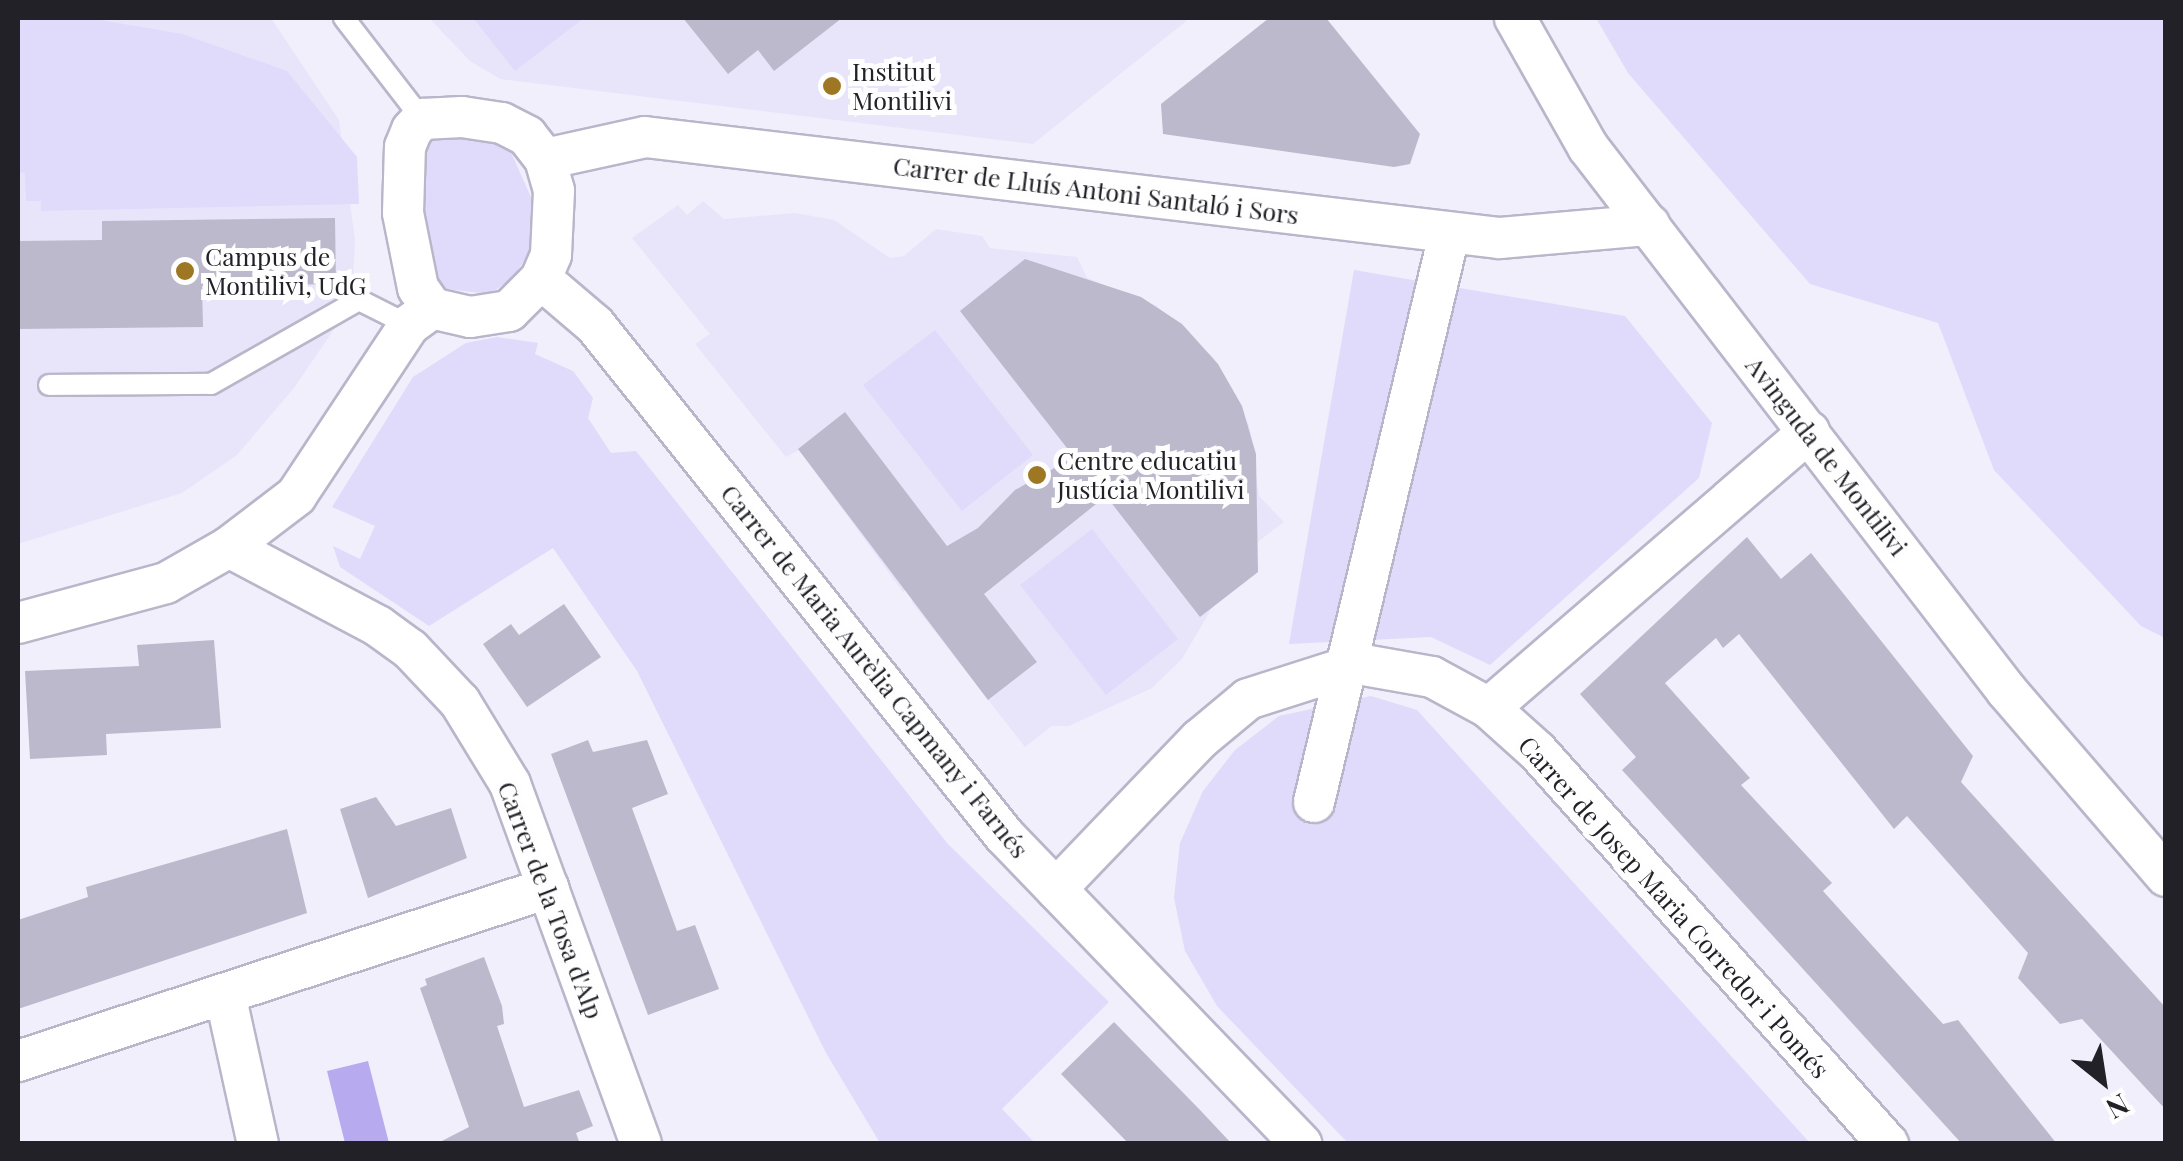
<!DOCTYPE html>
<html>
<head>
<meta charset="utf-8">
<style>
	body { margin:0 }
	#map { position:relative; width:2183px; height:1161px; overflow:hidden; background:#f1effc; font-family:"Playfair Display",serif }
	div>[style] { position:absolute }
	.built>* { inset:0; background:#e8e5fb }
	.green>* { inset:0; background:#e0dafb }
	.water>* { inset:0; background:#b8aaef }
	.building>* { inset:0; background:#bcb9cd }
	.roads { filter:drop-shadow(2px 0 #b9b6ca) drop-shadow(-2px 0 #b9b6ca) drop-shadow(0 2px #b9b6ca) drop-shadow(0 -2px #b9b6ca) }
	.lane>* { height:20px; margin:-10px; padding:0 10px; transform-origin:10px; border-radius:10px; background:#fff }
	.street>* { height:40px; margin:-20px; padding:0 20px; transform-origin:20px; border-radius:20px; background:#fff }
	.dots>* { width:28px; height:28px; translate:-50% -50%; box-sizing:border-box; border:5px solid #fefefe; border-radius:50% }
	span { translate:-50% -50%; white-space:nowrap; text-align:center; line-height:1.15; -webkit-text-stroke:10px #fefefe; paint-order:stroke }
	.poi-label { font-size:25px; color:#222128 }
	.left { translate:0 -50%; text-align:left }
	.street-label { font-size:25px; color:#222128 }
	.frame { position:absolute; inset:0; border:20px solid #222128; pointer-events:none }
	.north { position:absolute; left:2053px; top:1031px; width:100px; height:100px; -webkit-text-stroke:8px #fefefe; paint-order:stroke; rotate:150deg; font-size:28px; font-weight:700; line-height:40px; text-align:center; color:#222128 }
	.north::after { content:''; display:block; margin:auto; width:35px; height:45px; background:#222128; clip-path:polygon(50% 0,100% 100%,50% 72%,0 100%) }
</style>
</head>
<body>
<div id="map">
	<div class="built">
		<i style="clip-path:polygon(18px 18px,271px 18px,339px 120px,355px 240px,352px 303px,294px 388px,237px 455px,182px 493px,18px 544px)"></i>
		<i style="clip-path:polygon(429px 18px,1190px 18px,1033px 144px,500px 79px,470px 61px)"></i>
		<i style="clip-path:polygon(703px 201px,724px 219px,795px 213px,834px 220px,890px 258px,904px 256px,936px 229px,982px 236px,990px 248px,1077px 257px,1087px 278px,1157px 306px,1213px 357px,1249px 425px,1259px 496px,1284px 522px,1243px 553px,1256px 574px,1216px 601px,1182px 659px,1152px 688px,1069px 726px,1052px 726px,1025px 747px,911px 601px,921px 594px,913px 584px,903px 592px,799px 450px,786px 457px,695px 344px,710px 334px,632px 238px,678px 205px,687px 215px)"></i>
	</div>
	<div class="green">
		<i style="clip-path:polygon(18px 18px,89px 18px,182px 34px,287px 71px,357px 157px,359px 204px,41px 211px,41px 201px,26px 201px,25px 173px,18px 172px)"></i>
		<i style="clip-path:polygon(473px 18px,584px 18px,515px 71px)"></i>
		<i style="clip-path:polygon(1596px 18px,2165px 18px,2165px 638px,2141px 626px,1994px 470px,1938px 323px,1810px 284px,1628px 73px)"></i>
		<i style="clip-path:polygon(434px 130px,492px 137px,510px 150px,534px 204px,531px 251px,512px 278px,490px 294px,446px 289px,425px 261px,422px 141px)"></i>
		<i style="clip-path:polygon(1354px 270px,1625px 316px,1712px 423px,1699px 478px,1490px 665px,1431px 637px,1289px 644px)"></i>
		<i style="clip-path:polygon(935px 330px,1033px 455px,962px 511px,863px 385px)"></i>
		<i style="clip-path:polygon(497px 337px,538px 343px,535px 354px,573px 371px,593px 398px,588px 418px,611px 453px,636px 451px,947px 843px,1109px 1002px,1002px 1109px,1035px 1143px,880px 1143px,826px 1053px,637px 671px,553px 548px,429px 626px,340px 567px,333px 546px,360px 559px,375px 526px,332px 507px,413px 377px,466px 343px)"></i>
		<i style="clip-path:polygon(1092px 529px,1178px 639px,1106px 695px,1020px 585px)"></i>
		<i style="clip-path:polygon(1371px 696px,1417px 710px,1810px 1143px,1348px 1143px,1217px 1006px,1185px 951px,1174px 898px,1180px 843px,1203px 791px,1235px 750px,1279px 716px)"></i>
	</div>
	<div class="water">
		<i style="clip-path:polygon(368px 1061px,389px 1143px,345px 1143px,327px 1071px)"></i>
	</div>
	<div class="building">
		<i style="clip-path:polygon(683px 18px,842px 18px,774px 71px,758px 50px,728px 74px)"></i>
		<i style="clip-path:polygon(1269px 18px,1326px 18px,1420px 134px,1410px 164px,1394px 167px,1163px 134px,1161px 104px)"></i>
		<i style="clip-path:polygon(335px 218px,336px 284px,202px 286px,203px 327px,18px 329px,18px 241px,102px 240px,102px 221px)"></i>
		<i style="clip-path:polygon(1025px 259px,1141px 297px,1182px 324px,1218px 364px,1242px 406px,1256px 454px,1258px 572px,1200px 617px,1106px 496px,984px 594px,1037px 662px,988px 700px,798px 449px,845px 412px,947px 546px,978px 528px,1015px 490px,1074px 457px,960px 311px)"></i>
		<i style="clip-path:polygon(1747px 537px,1781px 579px,1811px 553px,1973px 756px,1961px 782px,2166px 1008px,2166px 1110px,2082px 1019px,2060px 1024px,2018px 978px,2028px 953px,1907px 816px,1894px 829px,1739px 634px,1723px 648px,1716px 638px,1665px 683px,1750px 778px,1741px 785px,1832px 883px,1823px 891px,1943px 1024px,1958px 1020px,2057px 1144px,1962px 1144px,1622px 770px,1636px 757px,1580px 694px)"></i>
		<i style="clip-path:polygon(564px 604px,601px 657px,527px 707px,483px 644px,511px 624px,519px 635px)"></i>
		<i style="clip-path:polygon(214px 640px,221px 728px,106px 734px,107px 755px,30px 759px,25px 671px,139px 666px,137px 645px)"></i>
		<i style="clip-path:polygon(588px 740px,593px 752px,647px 740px,668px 794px,632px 808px,677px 931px,695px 925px,719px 989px,648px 1015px,551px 754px)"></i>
		<i style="clip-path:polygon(376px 797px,396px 826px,451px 808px,467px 858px,368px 898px,340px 809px)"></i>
		<i style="clip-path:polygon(287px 829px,307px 913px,18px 1009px,18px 920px,88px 897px,86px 887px)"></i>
		<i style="clip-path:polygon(484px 957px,502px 1006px,504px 1024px,497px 1026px,524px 1107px,579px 1090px,593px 1126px,576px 1133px,580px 1144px,436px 1144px,469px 1127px,420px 988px,427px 985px,425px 979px)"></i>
		<i style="clip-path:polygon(1114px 1022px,1200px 1110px,1232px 1144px,1129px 1144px,1061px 1074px)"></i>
	</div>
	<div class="roads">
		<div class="lane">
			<i style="left:344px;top:18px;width:128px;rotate:52.3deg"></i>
			<i style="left:49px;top:385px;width:162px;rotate:-0.4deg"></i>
			<i style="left:211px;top:384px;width:170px;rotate:-29.6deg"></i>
			<i style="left:359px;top:300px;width:56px;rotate:26.6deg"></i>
		</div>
		<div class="street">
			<i style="left:1515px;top:18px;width:148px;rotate:60.5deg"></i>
			<i style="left:1588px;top:147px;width:687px;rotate:52.4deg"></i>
			<i style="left:2007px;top:691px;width:244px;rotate:49.3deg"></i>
			<i style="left:462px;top:117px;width:40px;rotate:8.5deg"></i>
			<i style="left:502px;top:123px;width:28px;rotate:27deg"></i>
			<i style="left:527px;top:136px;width:29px;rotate:52deg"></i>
			<i style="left:545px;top:159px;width:33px;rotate:74deg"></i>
			<i style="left:554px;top:191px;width:64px;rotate:92.7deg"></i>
			<i style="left:551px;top:255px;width:26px;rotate:113deg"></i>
			<i style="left:541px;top:279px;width:45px;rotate:135deg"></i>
			<i style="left:509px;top:311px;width:39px;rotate:171deg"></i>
			<i style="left:470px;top:317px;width:39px;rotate:-167deg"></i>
			<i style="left:432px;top:308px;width:24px;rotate:-125deg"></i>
			<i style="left:418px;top:288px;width:76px;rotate:-101.3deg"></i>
			<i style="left:403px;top:213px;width:66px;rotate:-88.3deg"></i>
			<i style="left:405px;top:147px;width:18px;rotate:-68deg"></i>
			<i style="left:412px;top:130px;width:15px;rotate:-48deg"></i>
			<i style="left:422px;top:119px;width:40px;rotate:-2.9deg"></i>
			<i style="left:545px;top:159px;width:102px;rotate:-12.4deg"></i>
			<i style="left:645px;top:137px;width:861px;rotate:6.74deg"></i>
			<i style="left:1500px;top:238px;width:150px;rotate:-5deg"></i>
			<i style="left:541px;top:279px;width:71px;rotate:40.4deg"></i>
			<i style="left:595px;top:325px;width:654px;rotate:51.27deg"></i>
			<i style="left:1004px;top:835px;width:429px;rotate:46.1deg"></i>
			<i style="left:229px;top:547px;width:169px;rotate:27.9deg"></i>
			<i style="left:378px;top:626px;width:39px;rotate:36deg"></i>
			<i style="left:410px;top:649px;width:73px;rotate:46.7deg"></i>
			<i style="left:460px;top:702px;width:96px;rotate:58.6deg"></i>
			<i style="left:510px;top:784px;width:383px;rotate:70deg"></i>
			<i style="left:18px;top:623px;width:153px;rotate:-15.1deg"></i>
			<i style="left:166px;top:583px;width:73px;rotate:-29.7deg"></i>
			<i style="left:229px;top:547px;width:84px;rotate:-37.3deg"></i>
			<i style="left:296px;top:496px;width:205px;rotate:-56.5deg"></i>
			<i style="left:409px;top:325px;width:29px;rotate:-36deg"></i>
			<i style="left:1489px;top:708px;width:423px;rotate:-40.8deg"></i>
			<i style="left:1314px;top:802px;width:579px;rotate:-76.61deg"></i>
			<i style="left:1056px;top:889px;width:208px;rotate:-46.2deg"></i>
			<i style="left:1200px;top:739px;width:62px;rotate:-39.8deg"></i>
			<i style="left:1248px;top:699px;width:115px;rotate:-17.7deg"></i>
			<i style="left:1358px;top:664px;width:75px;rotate:10deg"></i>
			<i style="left:1432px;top:677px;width:65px;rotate:28.5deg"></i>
			<i style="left:1489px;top:708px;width:64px;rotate:41.9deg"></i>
			<i style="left:1537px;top:751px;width:527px;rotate:48.23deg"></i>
			<i style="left:225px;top:994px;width:154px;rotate:77.6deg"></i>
			<i style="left:18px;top:1061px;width:558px;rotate:-18.08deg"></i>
		</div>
	</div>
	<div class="dots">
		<i style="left:832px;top:86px;background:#9d7723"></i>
		<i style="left:185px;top:271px;background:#9d7723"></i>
		<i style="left:1037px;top:475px;background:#9d7723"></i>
	</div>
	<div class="poi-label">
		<span class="left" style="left:852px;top:86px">Institut<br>Montilivi</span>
		<span class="left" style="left:205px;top:271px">Campus de<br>Montilivi, UdG</span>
		<span class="left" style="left:1057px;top:475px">Centre educatiu<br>Justícia Montilivi</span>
	</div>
	<div class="street-label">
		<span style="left:1096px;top:190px;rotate:7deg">Carrer de Lluís Antoni Santaló i Sors</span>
		<span style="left:1827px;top:456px;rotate:52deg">Avinguda de Montilivi</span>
		<span style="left:875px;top:671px;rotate:51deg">Carrer de Maria Aurèlia Capmany i Farnés</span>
		<span style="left:551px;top:900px;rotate:69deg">Carrer de la Tosa d'Alp</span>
		<span style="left:1674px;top:907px;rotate:48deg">Carrer de Josep Maria Corredor i Pomés</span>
	</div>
	<div class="frame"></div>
	<div class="north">N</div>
</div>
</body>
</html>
